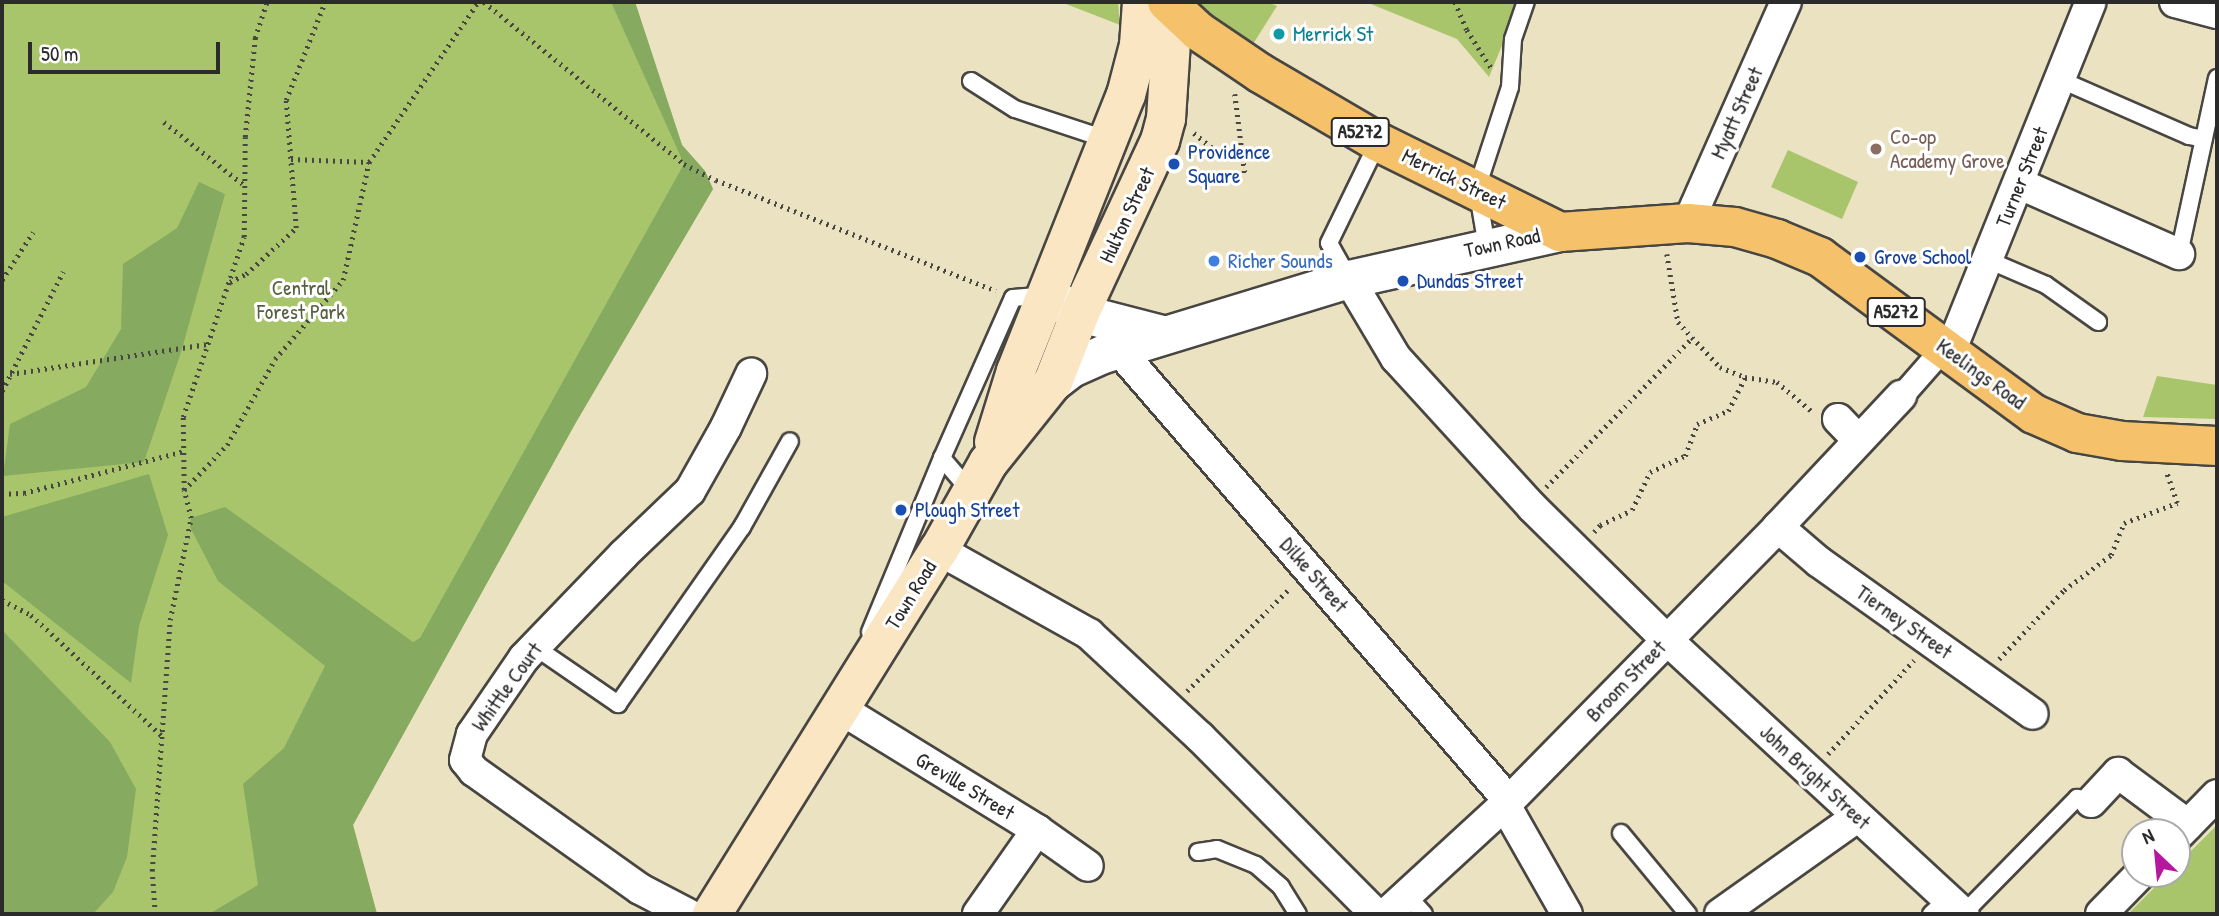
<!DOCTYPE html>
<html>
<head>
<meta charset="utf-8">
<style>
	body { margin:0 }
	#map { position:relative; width:2219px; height:916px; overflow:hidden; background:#ebe2c1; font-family:"Patrick Hand",sans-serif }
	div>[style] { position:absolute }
	.green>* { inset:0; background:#a8c56b }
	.forest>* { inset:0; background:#86aa5f }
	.path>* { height:4.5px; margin-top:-2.25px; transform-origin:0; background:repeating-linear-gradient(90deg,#484642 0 2px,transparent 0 7px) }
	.roads { filter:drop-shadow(2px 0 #484642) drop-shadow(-2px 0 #484642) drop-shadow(0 2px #484642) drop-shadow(0 -2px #484642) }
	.service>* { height:16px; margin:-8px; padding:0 8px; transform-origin:8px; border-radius:8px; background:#fff }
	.pedestrian>* { height:23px; margin:-11.5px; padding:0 11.5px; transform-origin:11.5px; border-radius:11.5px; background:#fff }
	.minor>* { height:30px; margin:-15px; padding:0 15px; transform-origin:15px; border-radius:15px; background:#fff }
	.tertiary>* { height:37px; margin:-18.5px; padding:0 18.5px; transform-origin:18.5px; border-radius:18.5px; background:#fff }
	.secondary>* { height:38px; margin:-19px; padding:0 19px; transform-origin:19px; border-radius:19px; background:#fbe6c4 }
	.primary>* { height:38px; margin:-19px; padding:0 19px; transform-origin:19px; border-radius:19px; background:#f5c16b }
	.dots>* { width:19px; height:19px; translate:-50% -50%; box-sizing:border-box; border:4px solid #fff; border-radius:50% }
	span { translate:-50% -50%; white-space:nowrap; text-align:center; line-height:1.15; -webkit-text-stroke:6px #fff; paint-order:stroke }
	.shield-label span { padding:2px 5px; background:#fff; border:2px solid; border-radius:5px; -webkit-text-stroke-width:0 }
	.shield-label { font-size:19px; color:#2b2b2b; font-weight:700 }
	.culture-label { font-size:21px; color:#0d838f }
	.left { translate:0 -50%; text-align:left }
	.street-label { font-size:21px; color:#2b2b2b }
	.education-label { font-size:21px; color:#785e54 }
	.transit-label { font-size:21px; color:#164399 }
	.shop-label { font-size:21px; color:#366cbe }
	.park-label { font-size:21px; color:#576141 }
	.frame { position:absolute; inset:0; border:4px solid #2b2b2b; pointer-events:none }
	.north { position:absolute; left:2121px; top:818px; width:70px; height:70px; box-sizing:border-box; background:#fff; border:2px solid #aaa; border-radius:50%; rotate:334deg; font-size:19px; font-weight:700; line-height:28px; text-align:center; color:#2b2b2b }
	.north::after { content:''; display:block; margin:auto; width:24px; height:32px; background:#b5179e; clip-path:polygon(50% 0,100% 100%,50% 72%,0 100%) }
	.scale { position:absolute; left:28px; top:42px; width:192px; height:32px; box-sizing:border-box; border:4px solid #2b2b2b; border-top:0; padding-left:9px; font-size:21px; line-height:24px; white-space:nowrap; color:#2b2b2b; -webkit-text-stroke:5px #fff; paint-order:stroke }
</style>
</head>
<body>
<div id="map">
	<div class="green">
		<i style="clip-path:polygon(2px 2px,635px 2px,682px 145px,705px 171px,713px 189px,575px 424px,353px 825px,377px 914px,2px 914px)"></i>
		<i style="clip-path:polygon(1061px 2px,1118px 2px,1120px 25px)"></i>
		<i style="clip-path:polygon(1195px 2px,1268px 2px,1277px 6px,1253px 44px)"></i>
		<i style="clip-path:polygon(1366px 2px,1520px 2px,1489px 77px,1457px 39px)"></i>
		<i style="clip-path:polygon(1788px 150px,1858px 182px,1842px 219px,1771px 187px)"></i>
		<i style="clip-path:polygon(2157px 376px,2217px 385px,2217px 419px,2143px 417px)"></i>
		<i style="clip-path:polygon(2217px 825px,2217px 914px,2128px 914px,2168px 874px,2177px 874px,2177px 865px)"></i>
	</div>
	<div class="forest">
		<i style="clip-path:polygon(611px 2px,635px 2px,682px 145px,705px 171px,713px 189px,575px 424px,353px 825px,377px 914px,209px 914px,258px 885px,243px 784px,284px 748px,325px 666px,218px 581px,190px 527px,191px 518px,225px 507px,413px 642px,420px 638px,684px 164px)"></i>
		<i style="clip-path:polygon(199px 182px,225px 194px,182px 349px,144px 462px,3px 476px,10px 424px,86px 387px,121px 329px,123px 264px,177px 228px)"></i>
		<i style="clip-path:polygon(149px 474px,168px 535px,139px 626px,131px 683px,2px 581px,2px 517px)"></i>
		<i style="clip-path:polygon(2px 630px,110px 742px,136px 789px,127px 857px,113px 892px,93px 914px,2px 914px)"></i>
	</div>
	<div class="path">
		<i style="left:484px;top:2px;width:257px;rotate:39deg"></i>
		<i style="left:684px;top:164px;width:36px;rotate:27deg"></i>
		<i style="left:716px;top:180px;width:301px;rotate:21.6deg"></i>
		<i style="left:1455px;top:2px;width:30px;rotate:67deg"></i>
		<i style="left:1467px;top:30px;width:46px;rotate:57.3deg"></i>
		<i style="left:1235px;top:94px;width:81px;rotate:82.9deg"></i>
		<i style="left:164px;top:122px;width:102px;rotate:38.2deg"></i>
		<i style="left:1194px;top:133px;width:27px;rotate:39deg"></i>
		<i style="left:291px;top:159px;width:78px;rotate:2.2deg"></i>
		<i style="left:1667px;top:254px;width:69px;rotate:80.8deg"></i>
		<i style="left:1678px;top:322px;width:62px;rotate:47deg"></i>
		<i style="left:1720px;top:367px;width:27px;rotate:22deg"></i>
		<i style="left:2px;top:280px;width:57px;rotate:-57.1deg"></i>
		<i style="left:230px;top:282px;width:18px;rotate:-27deg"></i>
		<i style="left:246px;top:274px;width:68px;rotate:-42.6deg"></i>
		<i style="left:296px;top:228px;width:128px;rotate:-94.5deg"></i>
		<i style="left:286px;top:100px;width:105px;rotate:-68.3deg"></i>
		<i style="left:10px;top:374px;width:200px;rotate:-8.6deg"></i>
		<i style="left:2px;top:391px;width:134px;rotate:-62.9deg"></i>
		<i style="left:1546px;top:487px;width:210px;rotate:-45.6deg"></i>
		<i style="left:184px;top:490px;width:62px;rotate:-46.3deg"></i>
		<i style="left:227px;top:445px;width:98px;rotate:-60.8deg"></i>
		<i style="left:275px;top:359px;width:104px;rotate:-49.3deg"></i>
		<i style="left:343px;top:280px;width:121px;rotate:-77.6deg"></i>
		<i style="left:369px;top:162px;width:194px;rotate:-55.7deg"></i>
		<i style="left:2px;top:494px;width:22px;rotate:-3deg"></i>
		<i style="left:24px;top:493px;width:165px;rotate:-14.7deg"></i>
		<i style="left:1594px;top:532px;width:9px;rotate:-49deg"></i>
		<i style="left:1600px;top:525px;width:35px;rotate:-25deg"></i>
		<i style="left:1632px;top:510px;width:42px;rotate:-64.7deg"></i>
		<i style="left:1650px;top:472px;width:38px;rotate:-25deg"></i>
		<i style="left:1685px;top:456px;width:34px;rotate:-69deg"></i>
		<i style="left:1697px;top:424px;width:34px;rotate:-23deg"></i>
		<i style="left:1728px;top:411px;width:38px;rotate:-63deg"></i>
		<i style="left:1745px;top:377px;width:32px;rotate:9deg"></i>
		<i style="left:1777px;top:382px;width:48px;rotate:40deg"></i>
		<i style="left:2px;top:600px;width:33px;rotate:27deg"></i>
		<i style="left:31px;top:615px;width:178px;rotate:42.7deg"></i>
		<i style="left:1999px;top:659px;width:95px;rotate:-46.7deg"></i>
		<i style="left:2064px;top:590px;width:59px;rotate:-36.7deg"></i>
		<i style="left:2111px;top:555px;width:35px;rotate:-68deg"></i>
		<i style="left:2124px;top:523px;width:57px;rotate:-20.7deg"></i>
		<i style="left:2177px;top:503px;width:31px;rotate:-109deg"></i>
		<i style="left:1187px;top:691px;width:146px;rotate:-45deg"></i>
		<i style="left:1828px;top:754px;width:127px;rotate:-47.5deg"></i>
		<i style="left:155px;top:914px;width:43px;rotate:-94deg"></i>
		<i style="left:152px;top:871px;width:252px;rotate:-85.9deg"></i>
		<i style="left:170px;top:620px;width:104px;rotate:-78.4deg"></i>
		<i style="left:191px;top:518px;width:29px;rotate:-104deg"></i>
		<i style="left:184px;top:490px;width:73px;rotate:-90.8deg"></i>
		<i style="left:183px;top:417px;width:190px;rotate:-71.3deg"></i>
		<i style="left:244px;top:237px;width:100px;rotate:-89.4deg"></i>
		<i style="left:245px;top:137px;width:100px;rotate:-84.2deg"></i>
		<i style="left:255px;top:38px;width:38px;rotate:-72deg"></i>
	</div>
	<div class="roads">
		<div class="service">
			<i style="left:2061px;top:80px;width:140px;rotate:23.6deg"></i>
			<i style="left:2189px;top:136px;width:15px;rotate:11deg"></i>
			<i style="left:971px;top:81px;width:52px;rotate:32.5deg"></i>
			<i style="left:1015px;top:109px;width:99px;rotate:18.3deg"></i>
			<i style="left:1487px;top:247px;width:60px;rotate:-99.6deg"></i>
			<i style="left:1477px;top:188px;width:106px;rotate:-71.9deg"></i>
			<i style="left:1510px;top:87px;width:48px;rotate:-86.4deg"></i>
			<i style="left:1513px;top:39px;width:39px;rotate:-71deg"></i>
			<i style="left:2179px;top:254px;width:180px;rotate:-77.8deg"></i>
			<i style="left:1988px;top:260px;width:63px;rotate:23.3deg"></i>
			<i style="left:2046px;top:285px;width:64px;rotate:35.4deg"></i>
			<i style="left:1349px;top:279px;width:41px;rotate:-119.1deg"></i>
			<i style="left:1329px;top:243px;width:112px;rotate:-64.1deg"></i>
			<i style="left:971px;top:492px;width:45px;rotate:-130.5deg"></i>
			<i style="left:942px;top:458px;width:175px;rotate:-66.1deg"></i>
			<i style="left:1013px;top:298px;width:33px;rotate:-5deg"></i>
			<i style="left:870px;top:632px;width:188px;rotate:-67.5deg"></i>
			<i style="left:535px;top:647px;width:101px;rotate:34.5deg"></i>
			<i style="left:618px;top:704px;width:216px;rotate:-55deg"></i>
			<i style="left:742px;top:527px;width:98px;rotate:-60.8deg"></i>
			<i style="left:1621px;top:833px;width:105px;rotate:50.4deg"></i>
			<i style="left:1198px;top:852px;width:19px;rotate:-9deg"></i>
			<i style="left:1217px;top:849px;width:42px;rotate:22.3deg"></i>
			<i style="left:1256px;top:865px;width:33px;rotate:41deg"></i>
			<i style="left:1281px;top:887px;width:32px;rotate:58deg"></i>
			<i style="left:1406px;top:894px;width:27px;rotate:48deg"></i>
			<i style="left:1931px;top:914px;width:22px;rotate:-43deg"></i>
			<i style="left:1963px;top:914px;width:163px;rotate:-45.5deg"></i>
			<i style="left:2077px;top:798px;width:15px;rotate:16deg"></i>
		</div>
		<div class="pedestrian">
			<i style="left:1901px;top:396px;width:65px;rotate:-48.7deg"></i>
		</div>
		<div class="minor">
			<i style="left:2175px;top:2px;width:43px;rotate:14.7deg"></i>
			<i style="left:2020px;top:184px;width:174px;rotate:23.8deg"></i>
			<i style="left:1688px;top:223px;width:242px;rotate:-66.1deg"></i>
			<i style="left:1349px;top:279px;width:92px;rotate:59.3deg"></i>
			<i style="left:1396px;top:358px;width:202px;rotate:47.6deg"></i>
			<i style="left:1532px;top:507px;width:188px;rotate:44.6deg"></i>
			<i style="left:1666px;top:639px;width:405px;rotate:42.7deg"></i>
			<i style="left:1118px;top:349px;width:598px;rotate:49.14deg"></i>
			<i style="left:1950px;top:352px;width:377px;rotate:-68.1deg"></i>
			<i style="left:1838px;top:419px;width:30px;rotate:46deg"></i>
			<i style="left:1778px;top:527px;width:54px;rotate:40.5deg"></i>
			<i style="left:1819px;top:562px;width:262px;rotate:35.4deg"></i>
			<i style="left:939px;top:550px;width:172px;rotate:29.2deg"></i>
			<i style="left:1089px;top:634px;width:151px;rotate:42.9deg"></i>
			<i style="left:1200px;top:737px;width:250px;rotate:45.2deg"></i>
			<i style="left:839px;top:708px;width:233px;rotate:31.6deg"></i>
			<i style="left:1037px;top:830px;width:62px;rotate:35.2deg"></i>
			<i style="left:2091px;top:802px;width:40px;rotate:-47deg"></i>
			<i style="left:2118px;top:773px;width:87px;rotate:36.6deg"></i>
			<i style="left:1505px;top:805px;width:125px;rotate:60.4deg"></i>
			<i style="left:2177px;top:836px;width:57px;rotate:-45.7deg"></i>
			<i style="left:688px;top:914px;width:54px;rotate:-152.5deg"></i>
			<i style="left:640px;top:889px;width:204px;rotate:-144.6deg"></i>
			<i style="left:474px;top:771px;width:14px;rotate:-129deg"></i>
			<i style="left:465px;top:760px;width:27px;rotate:-75deg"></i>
			<i style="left:472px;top:734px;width:92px;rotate:-55.6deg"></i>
			<i style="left:524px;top:658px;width:144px;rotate:-46.1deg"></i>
			<i style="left:624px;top:554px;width:91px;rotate:-43.7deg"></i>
			<i style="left:690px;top:491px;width:73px;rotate:-60.6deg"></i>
			<i style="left:726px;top:427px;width:59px;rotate:-64.7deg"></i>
			<i style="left:978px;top:914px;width:103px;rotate:-54.9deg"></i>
			<i style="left:1386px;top:914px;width:167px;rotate:-42.6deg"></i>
			<i style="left:1509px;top:801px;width:384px;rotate:-45.5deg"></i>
			<i style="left:1778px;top:527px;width:180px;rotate:-46.8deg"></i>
			<i style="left:1720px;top:914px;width:168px;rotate:-35.3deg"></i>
			<i style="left:2101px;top:914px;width:56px;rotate:-45.7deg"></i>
		</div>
		<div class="tertiary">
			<i style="left:1054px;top:299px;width:30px;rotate:28deg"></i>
			<i style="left:1080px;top:313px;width:84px;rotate:14.5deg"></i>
			<i style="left:1053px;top:382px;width:23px;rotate:-38deg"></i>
			<i style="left:1071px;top:368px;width:35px;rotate:-24deg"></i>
			<i style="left:1103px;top:354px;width:257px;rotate:-17deg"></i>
			<i style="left:1349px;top:279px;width:216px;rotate:-12.6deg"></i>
		</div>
		<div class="secondary">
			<i style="left:994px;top:442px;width:74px;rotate:-72.8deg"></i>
			<i style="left:1016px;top:371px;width:297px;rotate:-68.3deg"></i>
			<i style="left:1126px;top:95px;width:52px;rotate:-75.4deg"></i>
			<i style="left:1139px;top:45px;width:43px;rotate:-86deg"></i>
			<i style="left:712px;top:914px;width:429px;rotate:-58.1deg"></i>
			<i style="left:939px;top:550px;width:100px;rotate:-60.6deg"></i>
			<i style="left:988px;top:463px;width:104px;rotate:-51.3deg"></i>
			<i style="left:1053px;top:382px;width:74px;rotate:-68.6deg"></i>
			<i style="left:1080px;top:313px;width:190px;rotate:-65.1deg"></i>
			<i style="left:1160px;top:141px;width:23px;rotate:-75deg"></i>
			<i style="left:1166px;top:119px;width:109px;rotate:-86.3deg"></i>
		</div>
		<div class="primary">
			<i style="left:1167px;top:2px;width:42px;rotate:43.1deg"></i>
			<i style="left:1198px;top:31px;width:75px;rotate:34.1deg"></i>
			<i style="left:1260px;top:73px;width:137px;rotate:30.3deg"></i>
			<i style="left:1378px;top:142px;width:203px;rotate:26.3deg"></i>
			<i style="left:1560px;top:232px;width:128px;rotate:-4deg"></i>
			<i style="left:1688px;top:223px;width:47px;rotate:4.9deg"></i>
			<i style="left:1735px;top:227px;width:44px;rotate:15.9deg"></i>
			<i style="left:1777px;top:239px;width:47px;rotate:22.7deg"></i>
			<i style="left:1820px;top:257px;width:265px;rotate:36.3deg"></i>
			<i style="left:2034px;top:414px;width:47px;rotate:23.8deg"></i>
			<i style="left:2077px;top:433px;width:46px;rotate:10.1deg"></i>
			<i style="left:2122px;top:441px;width:95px;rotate:3deg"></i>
		</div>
	</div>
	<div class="dots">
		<i style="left:1279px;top:34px;background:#0f9aa8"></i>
		<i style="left:1876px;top:149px;background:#8d6e63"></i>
		<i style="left:1174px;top:164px;background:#1a4fb4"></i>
		<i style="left:1860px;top:257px;background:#1a4fb4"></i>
		<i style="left:1214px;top:261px;background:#3f7fe0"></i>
		<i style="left:1403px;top:281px;background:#1a4fb4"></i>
		<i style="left:901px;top:510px;background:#1a4fb4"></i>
	</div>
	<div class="shield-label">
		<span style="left:1360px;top:132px">A5272</span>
		<span style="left:1896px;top:312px">A5272</span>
	</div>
	<div class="culture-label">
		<span class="left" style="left:1293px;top:34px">Merrick St</span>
	</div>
	<div class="street-label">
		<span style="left:1737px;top:113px;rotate:-66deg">Myatt Street</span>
		<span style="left:2022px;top:177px;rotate:-68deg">Turner Street</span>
		<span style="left:1454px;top:179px;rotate:26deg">Merrick Street</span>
		<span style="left:1127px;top:215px;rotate:-65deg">Hulton Street</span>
		<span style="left:1502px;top:243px;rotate:-12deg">Town Road</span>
		<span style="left:1981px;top:374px;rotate:36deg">Keelings Road</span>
		<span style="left:1314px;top:575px;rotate:49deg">Dilke Street</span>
		<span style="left:911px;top:595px;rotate:-58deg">Town Road</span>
		<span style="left:1904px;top:622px;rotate:35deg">Tierney Street</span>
		<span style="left:1626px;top:681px;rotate:-46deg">Broom Street</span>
		<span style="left:507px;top:687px;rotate:-54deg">Whittle Court</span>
		<span style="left:1815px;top:777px;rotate:43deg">John Bright Street</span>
		<span style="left:965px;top:786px;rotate:31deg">Greville Street</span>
	</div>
	<div class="education-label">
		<span class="left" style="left:1890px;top:149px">Co-op<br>Academy Grove</span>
	</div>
	<div class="transit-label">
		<span class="left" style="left:1188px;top:164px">Providence<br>Square</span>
		<span class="left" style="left:1874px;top:257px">Grove School</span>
		<span class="left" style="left:1417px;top:281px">Dundas Street</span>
		<span class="left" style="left:915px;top:510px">Plough Street</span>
	</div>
	<div class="shop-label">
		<span class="left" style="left:1228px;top:261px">Richer Sounds</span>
	</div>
	<div class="park-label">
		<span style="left:301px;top:300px">Central<br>Forest Park</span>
	</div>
	<div class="frame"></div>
	<div class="north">N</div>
	<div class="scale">50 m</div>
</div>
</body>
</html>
